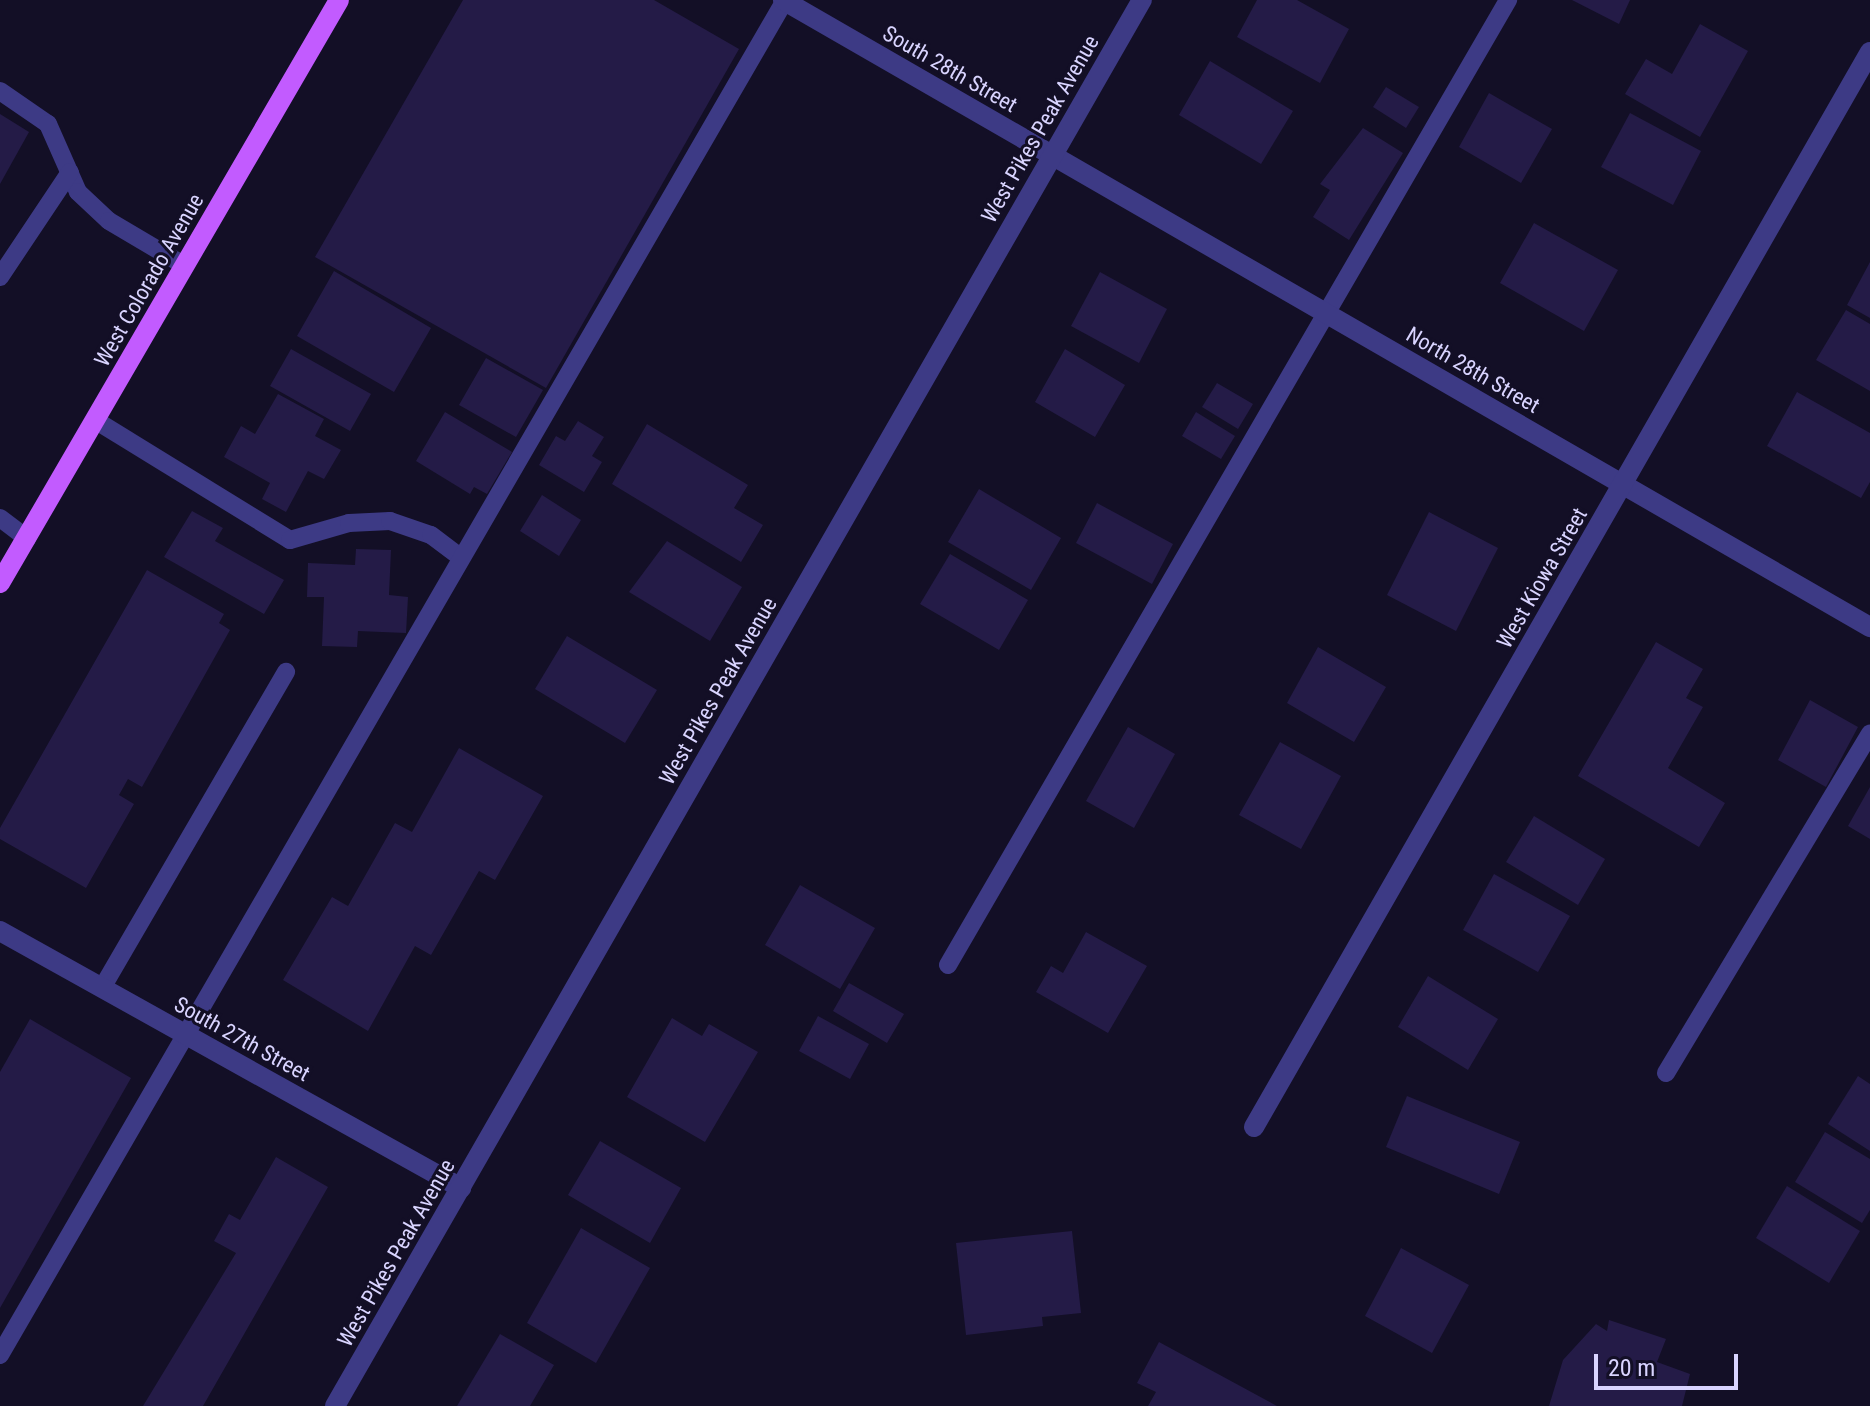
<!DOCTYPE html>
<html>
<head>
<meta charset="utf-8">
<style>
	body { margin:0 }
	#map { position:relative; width:1870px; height:1406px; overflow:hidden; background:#130f26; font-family:"Roboto Condensed",sans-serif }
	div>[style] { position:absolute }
	.building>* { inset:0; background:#241b47 }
	.lane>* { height:18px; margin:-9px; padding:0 9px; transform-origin:9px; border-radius:9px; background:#3d3a85 }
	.street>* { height:20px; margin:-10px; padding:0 10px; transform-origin:10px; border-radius:10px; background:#3d3a85 }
	.primary>* { height:20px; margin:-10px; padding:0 10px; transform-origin:10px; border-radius:10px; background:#c25bff }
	span { translate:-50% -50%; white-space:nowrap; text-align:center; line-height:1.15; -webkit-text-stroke:6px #130f26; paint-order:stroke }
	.street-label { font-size:22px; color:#d9d4ff }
	.scale { position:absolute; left:1594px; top:1354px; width:144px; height:36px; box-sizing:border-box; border:4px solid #d9d4ff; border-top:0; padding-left:10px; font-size:24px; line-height:28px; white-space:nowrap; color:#d9d4ff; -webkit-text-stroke:6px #130f26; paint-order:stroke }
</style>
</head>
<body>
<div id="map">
	<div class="building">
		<i style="clip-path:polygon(463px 0,654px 0,739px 49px,546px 388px,315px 257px)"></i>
		<i style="clip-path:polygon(1257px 0,1297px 0,1349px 29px,1320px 83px,1237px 37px)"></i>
		<i style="clip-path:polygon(1572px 0,1630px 0,1619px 24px)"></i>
		<i style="clip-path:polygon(1700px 24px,1748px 51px,1700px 137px,1625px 94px,1646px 59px,1672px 74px)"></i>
		<i style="clip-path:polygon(1210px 61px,1293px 111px,1261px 164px,1179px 115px)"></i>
		<i style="clip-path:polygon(1386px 87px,1419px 107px,1406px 128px,1373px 107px)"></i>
		<i style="clip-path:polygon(1489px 93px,1552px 129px,1521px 183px,1459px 147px)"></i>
		<i style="clip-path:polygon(1630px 113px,1701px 151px,1673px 205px,1601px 167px)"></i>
		<i style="clip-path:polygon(0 114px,29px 132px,0 184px)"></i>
		<i style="clip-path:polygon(1363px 128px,1403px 153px,1349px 240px,1313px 217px,1330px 190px,1320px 184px)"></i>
		<i style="clip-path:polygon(1534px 223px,1618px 270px,1584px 331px,1500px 283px)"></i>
		<i style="clip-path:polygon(1870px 262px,1870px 318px,1847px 305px)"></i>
		<i style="clip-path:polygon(334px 271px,431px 328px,394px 392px,297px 336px)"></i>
		<i style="clip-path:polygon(1100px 272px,1167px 309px,1139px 363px,1071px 326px)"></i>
		<i style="clip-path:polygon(1846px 310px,1870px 324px,1870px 391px,1816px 360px)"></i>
		<i style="clip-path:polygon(291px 349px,371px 394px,350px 431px,270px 386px)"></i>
		<i style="clip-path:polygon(1065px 349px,1125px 385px,1095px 437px,1035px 402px)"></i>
		<i style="clip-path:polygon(486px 358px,543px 390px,516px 437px,459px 405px)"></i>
		<i style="clip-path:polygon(1217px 383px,1253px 404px,1238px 429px,1202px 407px)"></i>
		<i style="clip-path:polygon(1797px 392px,1870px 433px,1870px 482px,1861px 498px,1767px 446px)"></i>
		<i style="clip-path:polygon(278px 394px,324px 419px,315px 436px,341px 450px,324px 479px,308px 471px,286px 512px,262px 499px,270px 483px,224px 457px,241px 426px,255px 434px)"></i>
		<i style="clip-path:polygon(445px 412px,512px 452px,487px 494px,474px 487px,470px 494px,416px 461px)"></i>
		<i style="clip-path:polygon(1196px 412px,1235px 436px,1221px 459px,1182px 436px)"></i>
		<i style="clip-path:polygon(578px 421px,604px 437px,592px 456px,602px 462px,584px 492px,539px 465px,556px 436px,565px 441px)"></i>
		<i style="clip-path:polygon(647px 424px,748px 485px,734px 508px,763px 525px,741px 562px,612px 484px)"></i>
		<i style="clip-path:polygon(979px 489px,1061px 538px,1031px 590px,948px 542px)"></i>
		<i style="clip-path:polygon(542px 495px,581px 520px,559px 556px,520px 531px)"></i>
		<i style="clip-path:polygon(1097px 503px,1173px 544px,1152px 584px,1076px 543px)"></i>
		<i style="clip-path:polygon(192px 511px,223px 528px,215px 541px,284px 580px,264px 614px,164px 557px)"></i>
		<i style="clip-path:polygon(1429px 512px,1498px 548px,1456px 631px,1387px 595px)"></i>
		<i style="clip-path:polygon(667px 541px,742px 587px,710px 641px,629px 592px)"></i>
		<i style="clip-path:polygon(356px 549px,391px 550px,389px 595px,408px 597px,406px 633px,358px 631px,357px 647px,322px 646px,324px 597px,307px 597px,308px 563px,355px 565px)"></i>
		<i style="clip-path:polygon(950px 554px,1028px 600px,999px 650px,920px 604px)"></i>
		<i style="clip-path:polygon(147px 570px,224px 614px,219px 623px,230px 630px,142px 787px,128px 779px,119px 795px,134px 804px,86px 888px,0 839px,0 828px)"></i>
		<i style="clip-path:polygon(567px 636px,657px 690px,625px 743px,535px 689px)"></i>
		<i style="clip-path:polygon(1656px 642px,1703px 669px,1686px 698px,1703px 707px,1668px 768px,1725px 803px,1699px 847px,1578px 776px)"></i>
		<i style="clip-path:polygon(1318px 647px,1386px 687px,1354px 742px,1287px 703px)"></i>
		<i style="clip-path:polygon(1810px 700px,1858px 727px,1826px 787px,1778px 760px)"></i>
		<i style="clip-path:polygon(1128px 727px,1175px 754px,1134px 828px,1086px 801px)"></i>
		<i style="clip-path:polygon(1280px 742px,1341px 776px,1301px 849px,1239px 815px)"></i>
		<i style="clip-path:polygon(459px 748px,543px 796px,495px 880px,479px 871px,431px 955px,415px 946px,368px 1031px,283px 980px,332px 897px,348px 906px,395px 823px,412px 832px)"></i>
		<i style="clip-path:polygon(1870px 787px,1870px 839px,1848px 826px)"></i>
		<i style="clip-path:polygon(1534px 816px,1605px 859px,1578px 905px,1506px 862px)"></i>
		<i style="clip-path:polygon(1494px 874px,1570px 916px,1538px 972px,1463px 930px)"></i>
		<i style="clip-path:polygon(800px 885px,875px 928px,840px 989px,765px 945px)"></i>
		<i style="clip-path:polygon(1086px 932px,1147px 966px,1108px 1033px,1036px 992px,1051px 966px,1063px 973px)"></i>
		<i style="clip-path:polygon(1428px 976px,1498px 1019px,1468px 1070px,1398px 1027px)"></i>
		<i style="clip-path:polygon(849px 983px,904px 1014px,887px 1043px,833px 1011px)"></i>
		<i style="clip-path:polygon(818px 1016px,869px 1044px,850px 1079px,799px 1051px)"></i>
		<i style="clip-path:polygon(672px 1018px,702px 1036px,709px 1024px,758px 1052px,705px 1142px,627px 1097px)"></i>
		<i style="clip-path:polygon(30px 1019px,131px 1078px,0 1308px,0 1072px)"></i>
		<i style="clip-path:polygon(1858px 1076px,1870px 1084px,1870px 1151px,1828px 1124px)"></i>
		<i style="clip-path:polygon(1407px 1096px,1520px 1142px,1499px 1194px,1386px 1147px)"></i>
		<i style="clip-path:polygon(1825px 1132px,1870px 1159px,1870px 1210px,1862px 1223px,1795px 1182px)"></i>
		<i style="clip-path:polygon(600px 1141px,681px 1188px,650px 1243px,568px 1195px)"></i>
		<i style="clip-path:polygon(276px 1157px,328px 1187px,203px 1406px,143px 1406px,236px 1253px,214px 1241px,229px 1214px,240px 1220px)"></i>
		<i style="clip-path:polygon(1787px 1186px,1860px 1231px,1829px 1283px,1756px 1238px)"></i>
		<i style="clip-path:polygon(581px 1228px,650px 1268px,596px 1363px,527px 1323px)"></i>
		<i style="clip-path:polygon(1072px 1231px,1081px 1313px,1042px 1317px,1043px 1326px,966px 1335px,956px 1243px)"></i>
		<i style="clip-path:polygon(1401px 1248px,1469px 1285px,1432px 1353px,1365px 1316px)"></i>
		<i style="clip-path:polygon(1609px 1320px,1666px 1339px,1657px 1362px,1690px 1374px,1682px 1406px,1549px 1406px,1563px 1360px,1596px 1324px,1607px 1331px)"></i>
		<i style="clip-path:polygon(500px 1334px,554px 1365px,530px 1406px,457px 1406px)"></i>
		<i style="clip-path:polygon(1159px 1342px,1277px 1406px,1148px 1406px,1156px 1392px,1137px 1383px)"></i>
	</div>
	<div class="lane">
		<i style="left:0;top:91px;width:58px;rotate:34.5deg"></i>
		<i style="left:48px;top:124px;width:74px;rotate:66.2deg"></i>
		<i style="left:78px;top:192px;width:42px;rotate:43.1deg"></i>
		<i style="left:109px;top:221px;width:88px;rotate:30.6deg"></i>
		<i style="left:0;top:277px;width:126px;rotate:-56.3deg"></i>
		<i style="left:95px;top:420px;width:229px;rotate:31.6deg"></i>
		<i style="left:290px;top:540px;width:61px;rotate:-16.1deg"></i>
		<i style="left:349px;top:523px;width:41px;rotate:-2.8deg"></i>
		<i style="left:390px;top:521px;width:43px;rotate:18.9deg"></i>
		<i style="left:431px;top:535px;width:38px;rotate:37deg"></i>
		<i style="left:0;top:518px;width:34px;rotate:37deg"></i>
		<i style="left:948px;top:965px;width:1116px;rotate:-59.87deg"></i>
		<i style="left:102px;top:988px;width:366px;rotate:-59.8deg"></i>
		<i style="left:1666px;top:1073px;width:396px;rotate:-59deg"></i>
		<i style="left:0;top:1355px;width:1566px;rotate:-59.91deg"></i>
	</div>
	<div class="street">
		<i style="left:783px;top:0;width:1255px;rotate:29.98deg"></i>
		<i style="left:0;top:931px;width:528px;rotate:29.14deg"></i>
		<i style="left:1254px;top:1127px;width:1239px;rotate:-60.19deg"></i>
		<i style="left:335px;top:1406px;width:1621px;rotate:-60.15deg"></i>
	</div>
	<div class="primary">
		<i style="left:0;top:583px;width:674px;rotate:-59.82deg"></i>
	</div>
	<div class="street-label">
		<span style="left:950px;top:69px;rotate:30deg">South 28th Street</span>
		<span style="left:1040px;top:129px;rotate:-60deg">West Pikes Peak Avenue</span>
		<span style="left:149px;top:280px;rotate:-60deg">West Colorado Avenue</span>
		<span style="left:1473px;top:370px;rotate:30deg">North 28th Street</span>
		<span style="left:1542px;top:578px;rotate:-60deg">West Kiowa Street</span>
		<span style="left:718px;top:691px;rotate:-60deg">West Pikes Peak Avenue</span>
		<span style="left:242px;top:1039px;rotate:29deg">South 27th Street</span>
		<span style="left:396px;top:1253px;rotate:-60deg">West Pikes Peak Avenue</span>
	</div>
	<div class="scale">20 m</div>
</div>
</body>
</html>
